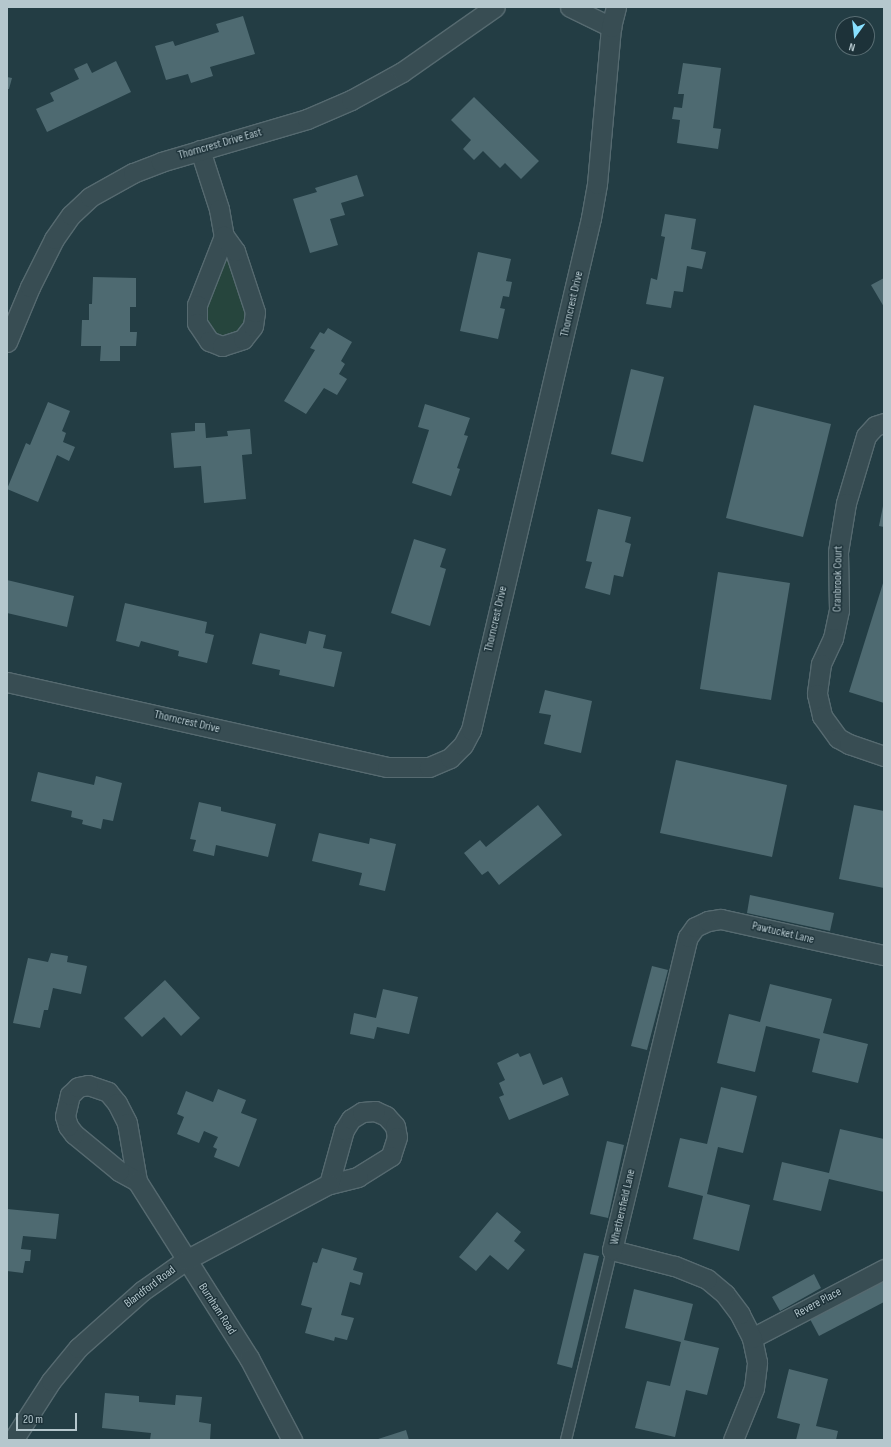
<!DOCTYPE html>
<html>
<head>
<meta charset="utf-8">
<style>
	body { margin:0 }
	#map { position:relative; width:891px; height:1447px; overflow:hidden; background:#233d44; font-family:"Sofia Sans Condensed",sans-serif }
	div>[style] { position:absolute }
	.green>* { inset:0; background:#26453d }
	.building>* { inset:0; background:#4e6a71 }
	.roads { filter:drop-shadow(1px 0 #566a70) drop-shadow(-1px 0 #566a70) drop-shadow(0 1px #566a70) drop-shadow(0 -1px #566a70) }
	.lane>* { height:10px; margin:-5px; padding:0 5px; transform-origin:5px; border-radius:5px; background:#384d53 }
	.street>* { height:19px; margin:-9.5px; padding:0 9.5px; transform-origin:9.5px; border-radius:9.5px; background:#384d53 }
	span { translate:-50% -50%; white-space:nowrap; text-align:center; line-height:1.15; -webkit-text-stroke:3px #1d3239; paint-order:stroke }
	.street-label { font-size:12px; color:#b5c7cd }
	.frame { position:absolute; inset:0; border:8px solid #b5c7cd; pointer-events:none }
	.north { position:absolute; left:835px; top:16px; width:40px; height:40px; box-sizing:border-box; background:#1d3239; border:1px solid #5a6e74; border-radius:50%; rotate:195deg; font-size:11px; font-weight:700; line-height:16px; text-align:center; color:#b5c7cd }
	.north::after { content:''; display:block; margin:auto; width:14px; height:18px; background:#88e0ff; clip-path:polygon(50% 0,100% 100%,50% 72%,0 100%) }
	.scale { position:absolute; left:16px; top:1413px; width:61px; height:18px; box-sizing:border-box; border:2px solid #b5c7cd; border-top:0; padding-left:5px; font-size:12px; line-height:14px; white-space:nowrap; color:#b5c7cd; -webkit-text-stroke:3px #1d3239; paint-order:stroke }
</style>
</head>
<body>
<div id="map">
	<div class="green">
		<i style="clip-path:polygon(226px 256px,246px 303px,245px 320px,234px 335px,219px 336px,210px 330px,206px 309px)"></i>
	</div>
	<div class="building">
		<i style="clip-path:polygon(243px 16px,255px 54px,210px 67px,213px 76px,191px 83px,188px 74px,166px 80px,155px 46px,173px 41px,175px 46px,219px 32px,216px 24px)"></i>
		<i style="clip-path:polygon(116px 61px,131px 92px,47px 132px,36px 109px,54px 101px,50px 93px,79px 79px,74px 69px,87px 63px,92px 73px)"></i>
		<i style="clip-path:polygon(683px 63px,721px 68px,713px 128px,721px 129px,718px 149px,677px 143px,680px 120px,672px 119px,674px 107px,682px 108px,684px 94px,678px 94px)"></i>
		<i style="clip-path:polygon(7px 77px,12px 78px,9px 89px,7px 89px)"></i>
		<i style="clip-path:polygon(474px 97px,539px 161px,521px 179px,505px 163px,500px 168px,483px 151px,474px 160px,463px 149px,471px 140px,451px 120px)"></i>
		<i style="clip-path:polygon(357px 175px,364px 196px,341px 203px,345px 215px,330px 219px,338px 245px,310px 253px,293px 199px,317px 192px,315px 188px)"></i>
		<i style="clip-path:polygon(665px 214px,696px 219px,691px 249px,706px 252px,702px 269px,687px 266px,683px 292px,674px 291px,671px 308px,646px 304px,651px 278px,657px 280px,665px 237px,661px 236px)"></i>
		<i style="clip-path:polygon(478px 252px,511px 259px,506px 281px,512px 282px,509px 297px,503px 296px,500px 308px,505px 309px,498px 339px,460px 331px)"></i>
		<i style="clip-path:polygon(93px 277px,136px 278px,136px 307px,130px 307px,130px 332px,137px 332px,136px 346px,120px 346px,120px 361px,100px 361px,101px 346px,81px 346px,82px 320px,89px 320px,89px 304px,92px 304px)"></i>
		<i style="clip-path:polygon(884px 278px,884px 307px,871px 285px)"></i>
		<i style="clip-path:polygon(328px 328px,352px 342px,341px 361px,345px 364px,339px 374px,347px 379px,337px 395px,324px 388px,306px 414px,284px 401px,315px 350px,310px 348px,320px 332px,324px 334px)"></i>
		<i style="clip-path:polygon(631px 369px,664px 377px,643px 462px,611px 454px)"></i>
		<i style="clip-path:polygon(48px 402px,70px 411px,62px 431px,66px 433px,63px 442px,75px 447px,69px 461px,57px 455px,38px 502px,7px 489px,26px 443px,30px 445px)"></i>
		<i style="clip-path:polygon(425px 404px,470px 418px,464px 435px,468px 436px,457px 468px,460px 469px,451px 496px,412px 483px,429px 430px,418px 427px)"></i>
		<i style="clip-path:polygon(754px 405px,831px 424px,803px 537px,726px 518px)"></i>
		<i style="clip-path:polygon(195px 423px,205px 423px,206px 438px,228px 436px,227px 431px,250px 429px,252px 454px,242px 455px,246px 499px,204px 503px,201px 466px,174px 468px,171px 433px,195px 431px)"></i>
		<i style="clip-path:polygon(883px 506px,884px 506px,884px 527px,879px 526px)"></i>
		<i style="clip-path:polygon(598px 509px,631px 517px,625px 542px,631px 544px,623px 577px,614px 575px,610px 595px,585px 588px,592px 562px,586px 561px)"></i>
		<i style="clip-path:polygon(414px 539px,446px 549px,440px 567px,446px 569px,430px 626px,391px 613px)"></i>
		<i style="clip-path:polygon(718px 572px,790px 583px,771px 700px,700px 689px)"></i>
		<i style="clip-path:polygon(7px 580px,74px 596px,67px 627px,7px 613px)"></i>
		<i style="clip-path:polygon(884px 580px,884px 703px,849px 692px)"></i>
		<i style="clip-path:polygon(125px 603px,207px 622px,205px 633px,214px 635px,207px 663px,178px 656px,179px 651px,141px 641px,139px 647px,116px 641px)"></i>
		<i style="clip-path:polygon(309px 631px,326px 635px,323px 648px,342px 652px,334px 687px,279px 675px,280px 670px,252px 664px,260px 633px,306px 644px)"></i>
		<i style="clip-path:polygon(545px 690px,592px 701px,581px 753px,544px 744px,551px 715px,539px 713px)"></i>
		<i style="clip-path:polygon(676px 760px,787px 785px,772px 857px,660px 833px)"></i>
		<i style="clip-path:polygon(38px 772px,94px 785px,96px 776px,122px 783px,113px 821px,103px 819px,101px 829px,82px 824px,83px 820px,71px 817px,72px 811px,31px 801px)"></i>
		<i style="clip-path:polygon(199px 802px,221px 807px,221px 811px,276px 824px,268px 857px,216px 845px,214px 856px,193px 851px,196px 840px,190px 839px)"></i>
		<i style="clip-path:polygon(538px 805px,562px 835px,499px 885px,488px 871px,482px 875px,464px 853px,480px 840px,486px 847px)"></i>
		<i style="clip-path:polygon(854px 805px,884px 811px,884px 888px,839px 879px)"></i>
		<i style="clip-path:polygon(319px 833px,369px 844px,370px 838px,396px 844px,385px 891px,359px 885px,362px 873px,312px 861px)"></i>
		<i style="clip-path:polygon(750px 895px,834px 913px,830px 931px,747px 913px)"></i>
		<i style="clip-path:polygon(51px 953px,68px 956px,67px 962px,87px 966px,81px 994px,53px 988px,48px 1010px,44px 1010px,40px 1028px,13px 1023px,28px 958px,48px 962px)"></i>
		<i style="clip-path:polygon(652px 966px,668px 970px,647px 1050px,631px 1046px)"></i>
		<i style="clip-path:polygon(165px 980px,200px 1018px,181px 1036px,164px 1017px,142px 1037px,124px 1018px)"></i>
		<i style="clip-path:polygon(770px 984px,832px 999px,823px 1033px,868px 1044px,858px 1083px,812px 1072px,820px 1039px,766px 1026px,755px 1072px,717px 1063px,729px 1014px,760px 1022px)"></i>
		<i style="clip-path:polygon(383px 989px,418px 997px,409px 1034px,377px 1027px,374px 1039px,350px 1034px,354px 1013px,376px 1018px)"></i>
		<i style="clip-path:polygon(518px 1053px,520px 1057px,530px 1053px,543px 1085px,562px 1077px,569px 1095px,509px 1120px,499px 1097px,504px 1095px,499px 1083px,505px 1080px,497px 1063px)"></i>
		<i style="clip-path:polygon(721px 1087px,757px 1096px,743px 1153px,718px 1147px,707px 1194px,750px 1205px,739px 1251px,693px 1239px,703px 1196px,668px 1187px,680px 1138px,707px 1144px)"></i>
		<i style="clip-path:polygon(218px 1089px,246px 1100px,241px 1113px,257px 1119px,239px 1167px,214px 1157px,217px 1149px,213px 1147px,218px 1137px,204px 1131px,199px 1143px,177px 1134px,184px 1117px,177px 1114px,186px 1091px,213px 1102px)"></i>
		<i style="clip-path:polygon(840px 1129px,884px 1139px,884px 1192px,829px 1179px,821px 1211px,773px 1200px,782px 1162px,829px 1173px)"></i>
		<i style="clip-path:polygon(607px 1141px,624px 1145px,608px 1218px,590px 1214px)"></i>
		<i style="clip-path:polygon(7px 1209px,59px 1214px,56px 1239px,23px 1236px,21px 1249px,31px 1250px,30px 1261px,25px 1261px,23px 1273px,7px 1271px)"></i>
		<i style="clip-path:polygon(497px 1212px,521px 1232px,514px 1241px,525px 1250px,508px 1270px,490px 1255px,476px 1271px,459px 1257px)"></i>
		<i style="clip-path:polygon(322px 1248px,357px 1258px,353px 1270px,363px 1273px,360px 1285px,350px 1282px,341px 1315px,354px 1318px,347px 1340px,335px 1337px,334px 1341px,305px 1333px,312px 1308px,301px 1305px,313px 1262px,317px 1263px)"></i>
		<i style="clip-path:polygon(584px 1253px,599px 1256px,572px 1368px,557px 1364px)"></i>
		<i style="clip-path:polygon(814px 1274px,821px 1288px,780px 1311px,772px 1297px)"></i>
		<i style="clip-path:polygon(884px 1280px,884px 1302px,819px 1336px,810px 1319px)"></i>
		<i style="clip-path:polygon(634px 1289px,693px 1304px,684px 1340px,719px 1348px,707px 1395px,686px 1390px,675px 1437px,635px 1428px,647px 1381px,670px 1386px,681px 1342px,625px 1328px)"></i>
		<i style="clip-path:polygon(789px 1369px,828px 1379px,816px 1426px,838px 1431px,836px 1440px,796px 1440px,800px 1424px,777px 1418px)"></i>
		<i style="clip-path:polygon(105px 1393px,139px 1396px,139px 1402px,175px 1405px,176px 1395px,202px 1397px,199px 1422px,211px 1424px,210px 1440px,150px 1439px,151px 1433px,102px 1428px)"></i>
		<i style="clip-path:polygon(406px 1430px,409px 1440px,375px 1440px)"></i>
	</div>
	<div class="roads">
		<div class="lane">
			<i style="left:566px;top:1440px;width:195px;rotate:-76.4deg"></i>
		</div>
		<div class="street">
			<i style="left:570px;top:7px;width:46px;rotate:26deg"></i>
			<i style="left:200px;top:150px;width:62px;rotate:72.1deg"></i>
			<i style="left:219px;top:209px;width:27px;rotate:80deg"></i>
			<i style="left:224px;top:236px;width:74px;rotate:111.4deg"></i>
			<i style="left:197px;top:305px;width:18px;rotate:90deg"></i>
			<i style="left:197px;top:323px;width:22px;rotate:56deg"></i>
			<i style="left:209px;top:341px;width:14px;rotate:21deg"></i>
			<i style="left:222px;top:346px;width:22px;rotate:-18deg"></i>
			<i style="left:243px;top:339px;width:16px;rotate:-52deg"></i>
			<i style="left:253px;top:326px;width:14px;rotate:-82deg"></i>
			<i style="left:255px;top:312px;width:64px;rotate:-108.2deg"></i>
			<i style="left:235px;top:251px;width:19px;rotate:-126deg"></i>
			<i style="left:7px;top:342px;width:60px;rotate:-67.3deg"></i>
			<i style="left:30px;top:287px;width:54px;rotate:-63.4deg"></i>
			<i style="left:54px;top:239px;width:29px;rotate:-55deg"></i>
			<i style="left:71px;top:215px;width:26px;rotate:-43deg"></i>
			<i style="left:90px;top:197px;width:49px;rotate:-29.2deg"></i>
			<i style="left:133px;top:173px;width:30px;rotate:-21deg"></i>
			<i style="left:161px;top:162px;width:152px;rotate:-16.4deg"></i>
			<i style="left:307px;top:119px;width:48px;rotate:-23.4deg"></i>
			<i style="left:351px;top:100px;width:58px;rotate:-28.8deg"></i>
			<i style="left:402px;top:72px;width:113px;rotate:-35deg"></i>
			<i style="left:884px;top:423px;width:9px;rotate:162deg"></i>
			<i style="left:875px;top:426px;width:13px;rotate:132deg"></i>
			<i style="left:866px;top:436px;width:70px;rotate:106.6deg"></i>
			<i style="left:846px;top:503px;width:50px;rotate:99.3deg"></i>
			<i style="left:838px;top:552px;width:58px;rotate:89deg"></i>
			<i style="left:839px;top:610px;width:29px;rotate:102deg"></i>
			<i style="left:833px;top:638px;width:29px;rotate:115deg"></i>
			<i style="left:821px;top:664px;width:30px;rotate:98deg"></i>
			<i style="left:817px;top:694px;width:23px;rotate:77deg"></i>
			<i style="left:822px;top:716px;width:27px;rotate:54deg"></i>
			<i style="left:838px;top:738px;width:13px;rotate:29deg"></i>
			<i style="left:849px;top:744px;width:37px;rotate:19deg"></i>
			<i style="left:7px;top:682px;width:389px;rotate:12.6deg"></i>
			<i style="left:387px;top:767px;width:42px"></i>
			<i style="left:429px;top:767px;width:23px;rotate:-23deg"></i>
			<i style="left:450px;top:758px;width:18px;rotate:-45deg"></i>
			<i style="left:463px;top:745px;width:17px;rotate:-62deg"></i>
			<i style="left:471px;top:730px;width:526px;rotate:-76.81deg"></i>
			<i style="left:591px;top:218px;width:35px;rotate:-80deg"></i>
			<i style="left:597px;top:184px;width:158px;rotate:-84.9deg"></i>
			<i style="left:611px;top:27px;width:21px;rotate:-76deg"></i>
			<i style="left:88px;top:1085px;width:21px;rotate:19deg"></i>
			<i style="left:108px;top:1092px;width:14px;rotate:51deg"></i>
			<i style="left:117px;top:1103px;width:22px;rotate:63deg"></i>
			<i style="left:127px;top:1123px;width:59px;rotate:80.2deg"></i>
			<i style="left:137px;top:1181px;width:21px;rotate:-151deg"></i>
			<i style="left:119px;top:1171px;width:58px;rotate:-140.6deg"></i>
			<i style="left:74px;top:1134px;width:10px;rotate:-127deg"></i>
			<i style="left:68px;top:1126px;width:10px;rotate:-107deg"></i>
			<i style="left:65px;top:1116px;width:22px;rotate:-77deg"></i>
			<i style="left:70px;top:1095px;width:11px;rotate:-45deg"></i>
			<i style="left:78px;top:1087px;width:10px;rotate:-11deg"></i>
			<i style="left:375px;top:1111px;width:12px;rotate:24deg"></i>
			<i style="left:386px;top:1116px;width:13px;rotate:48deg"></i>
			<i style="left:395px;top:1126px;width:11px;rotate:80deg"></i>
			<i style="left:397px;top:1137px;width:20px;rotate:108deg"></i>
			<i style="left:391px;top:1156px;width:39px;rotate:148deg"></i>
			<i style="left:358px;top:1177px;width:30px;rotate:166deg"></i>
			<i style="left:329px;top:1184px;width:56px;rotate:-74.5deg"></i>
			<i style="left:344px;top:1130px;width:13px;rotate:-58deg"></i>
			<i style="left:351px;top:1119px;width:13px;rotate:-32deg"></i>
			<i style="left:362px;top:1112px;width:13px;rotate:-4deg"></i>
			<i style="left:137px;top:1181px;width:209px;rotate:57.7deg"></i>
			<i style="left:249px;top:1358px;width:93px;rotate:62.3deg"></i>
			<i style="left:752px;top:1338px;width:149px;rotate:-27.6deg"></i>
			<i style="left:13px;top:1440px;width:70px;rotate:-57.2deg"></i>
			<i style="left:51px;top:1381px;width:43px;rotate:-50.7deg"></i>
			<i style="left:78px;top:1348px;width:86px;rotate:-41.7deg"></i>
			<i style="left:142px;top:1291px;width:54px;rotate:-35.2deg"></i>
			<i style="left:186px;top:1260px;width:162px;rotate:-28deg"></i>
			<i style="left:733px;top:1440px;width:56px;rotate:-68deg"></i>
			<i style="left:754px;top:1388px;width:26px;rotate:-83deg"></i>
			<i style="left:757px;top:1362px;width:25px;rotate:-102deg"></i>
			<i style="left:752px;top:1338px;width:27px;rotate:-117deg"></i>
			<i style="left:740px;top:1314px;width:25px;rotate:-127deg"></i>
			<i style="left:725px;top:1294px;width:23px;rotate:-140deg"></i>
			<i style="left:707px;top:1279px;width:35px;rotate:-158deg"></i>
			<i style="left:674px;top:1266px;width:64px;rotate:-165.5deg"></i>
			<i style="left:612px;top:1250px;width:322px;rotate:-76.4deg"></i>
			<i style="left:688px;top:937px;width:12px;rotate:-55deg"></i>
			<i style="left:695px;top:927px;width:14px;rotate:-25deg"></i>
			<i style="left:708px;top:921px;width:13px;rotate:-9deg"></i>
			<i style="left:721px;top:919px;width:167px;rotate:12.5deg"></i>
		</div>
	</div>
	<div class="street-label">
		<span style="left:220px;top:144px;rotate:-16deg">Thorncrest Drive East</span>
		<span style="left:572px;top:304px;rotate:-77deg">Thorncrest Drive</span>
		<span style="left:838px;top:579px;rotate:-89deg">Cranbrook Court</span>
		<span style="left:496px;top:619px;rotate:-77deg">Thorncrest Drive</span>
		<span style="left:187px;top:722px;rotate:13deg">Thorncrest Drive</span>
		<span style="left:783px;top:933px;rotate:13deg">Pawtucket Lane</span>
		<span style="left:623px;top:1207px;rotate:-77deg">Whethersfield Lane</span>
		<span style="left:150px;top:1287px;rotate:-37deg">Blandford Road</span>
		<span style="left:818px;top:1303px;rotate:-28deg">Revere Place</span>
		<span style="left:217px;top:1309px;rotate:57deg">Burnham Road</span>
	</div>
	<div class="frame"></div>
	<div class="north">N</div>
	<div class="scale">20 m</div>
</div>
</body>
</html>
